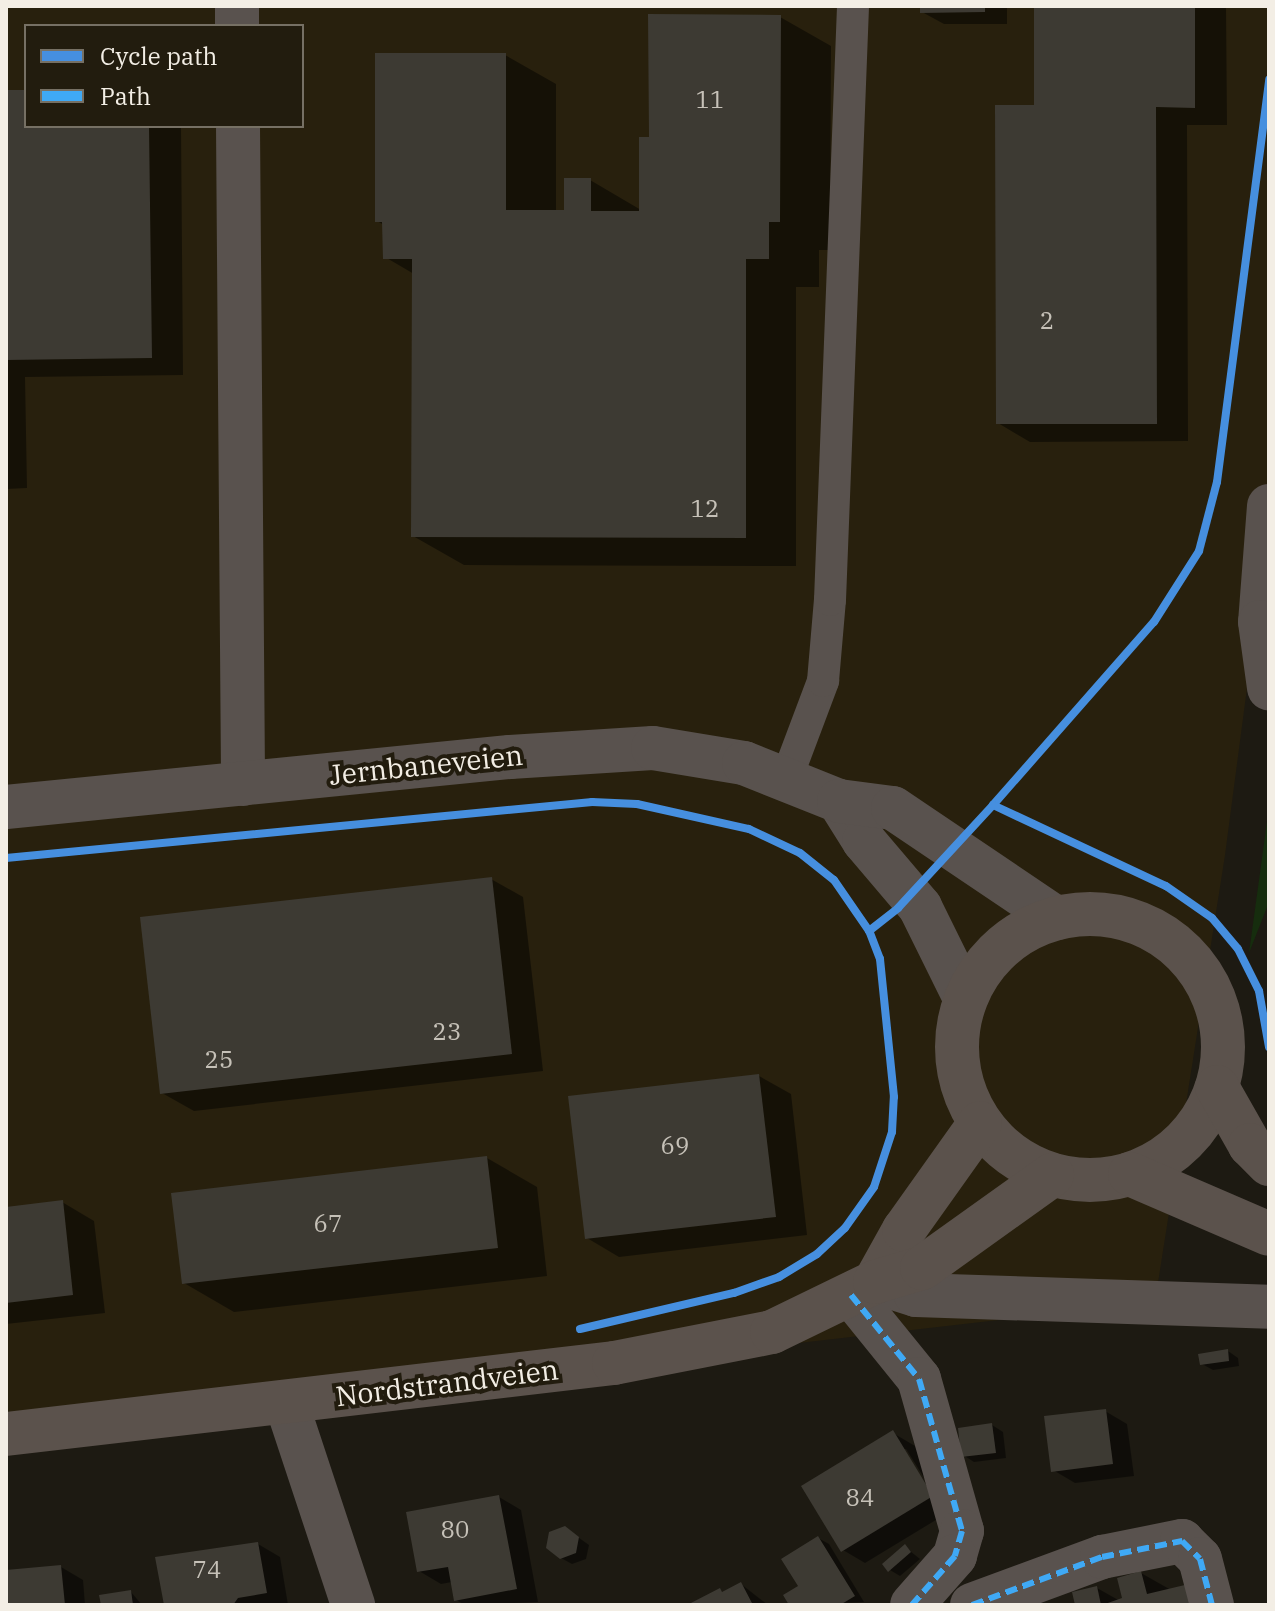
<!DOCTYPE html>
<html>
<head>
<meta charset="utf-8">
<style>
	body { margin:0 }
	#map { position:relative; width:1275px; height:1611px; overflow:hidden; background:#1d1a12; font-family:"IBM Plex Serif",serif }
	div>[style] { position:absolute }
	.built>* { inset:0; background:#28200d }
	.green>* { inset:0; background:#162d0e }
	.shadow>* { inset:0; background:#0007 }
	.building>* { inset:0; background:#3d3a33 }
	.service>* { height:32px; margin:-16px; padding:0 16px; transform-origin:16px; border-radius:16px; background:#59524e }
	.minor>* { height:44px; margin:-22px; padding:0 22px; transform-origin:22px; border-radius:22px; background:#59524e }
	.tertiary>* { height:44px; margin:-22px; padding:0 22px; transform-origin:22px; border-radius:22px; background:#59524e }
	.primary>* { height:44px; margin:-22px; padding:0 22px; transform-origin:22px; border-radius:22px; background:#5b524c }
	.primary>.ring { margin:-22px; padding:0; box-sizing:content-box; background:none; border:44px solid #5b524c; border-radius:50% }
	.quiet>* { height:6px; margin-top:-3px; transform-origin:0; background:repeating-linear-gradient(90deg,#3fa9f5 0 12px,transparent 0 18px) }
	.cycleway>* { height:8px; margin:-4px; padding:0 4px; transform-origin:4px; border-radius:4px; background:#468fdf }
	span { translate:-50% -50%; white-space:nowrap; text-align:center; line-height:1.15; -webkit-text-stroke:8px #221c0e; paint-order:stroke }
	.number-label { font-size:24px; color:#c6c1b8 }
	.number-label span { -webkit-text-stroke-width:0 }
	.street-label { font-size:28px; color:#f3eee5 }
	.frame { position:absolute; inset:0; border:8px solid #f3eee5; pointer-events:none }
	.legend { position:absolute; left:24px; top:24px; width:280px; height:104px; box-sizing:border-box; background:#221c0e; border:2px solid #767064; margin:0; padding:10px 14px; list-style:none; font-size:24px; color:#f3eee5 }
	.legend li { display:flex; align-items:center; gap:16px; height:40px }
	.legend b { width:40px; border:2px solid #767064 }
</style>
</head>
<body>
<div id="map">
	<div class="built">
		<i style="clip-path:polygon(evenodd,6px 6px,1269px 6px,1269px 521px,1225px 855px,1155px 1302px,6px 1434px,6px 6px,26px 26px,302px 26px,302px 126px,26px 126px,26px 26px)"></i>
	</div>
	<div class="green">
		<i style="clip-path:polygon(1269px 807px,1269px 902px,1249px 953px)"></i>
	</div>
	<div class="shadow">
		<i style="clip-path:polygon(922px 6px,1007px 6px,1007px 24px,944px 24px,922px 12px)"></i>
		<i style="clip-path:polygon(1036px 6px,1226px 6px,1227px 125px,1187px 125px,1188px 441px,1030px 442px,998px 423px,1036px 107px)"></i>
		<i style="clip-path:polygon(780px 17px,831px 46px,830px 250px,819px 250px,819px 287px,796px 287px,796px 566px,464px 565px,413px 536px,414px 274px,385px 257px,384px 225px,377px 221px,505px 55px,556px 84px,556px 212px,566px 212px,590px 180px,641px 210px)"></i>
		<i style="clip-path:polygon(6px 92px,26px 92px,26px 126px,181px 126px,183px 375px,25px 377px,27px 488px,6px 489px)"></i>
		<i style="clip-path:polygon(491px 879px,523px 897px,543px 1071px,194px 1111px,162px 1093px)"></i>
		<i style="clip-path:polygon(759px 1076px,791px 1094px,807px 1235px,619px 1257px,587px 1238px)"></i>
		<i style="clip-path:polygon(487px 1158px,537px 1187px,547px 1276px,234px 1312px,184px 1283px)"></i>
		<i style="clip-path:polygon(62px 1202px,94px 1221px,105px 1313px,6px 1324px,6px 1209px)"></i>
		<i style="clip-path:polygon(1228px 1351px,1238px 1358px,1239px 1366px,1213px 1370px,1202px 1364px)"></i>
		<i style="clip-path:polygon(1105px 1411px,1127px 1424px,1134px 1476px,1075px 1483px,1053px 1470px)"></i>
		<i style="clip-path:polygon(992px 1425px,1003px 1432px,1006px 1458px,974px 1462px,963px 1455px)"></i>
		<i style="clip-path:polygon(evenodd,893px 1433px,915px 1446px,954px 1509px,865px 1563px,843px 1550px,893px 1433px,902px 1449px,906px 1449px,940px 1503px,936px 1505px,902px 1449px)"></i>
		<i style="clip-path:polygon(499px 1497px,521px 1510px,538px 1602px,465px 1605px,456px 1600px,452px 1582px,441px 1584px,419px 1571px)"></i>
		<i style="clip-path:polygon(565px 1528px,589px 1545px,586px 1559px,572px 1564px,561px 1558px)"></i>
		<i style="clip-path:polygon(818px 1538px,829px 1544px,864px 1602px,792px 1605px)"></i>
		<i style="clip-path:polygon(258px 1544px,280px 1557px,288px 1605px,166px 1605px)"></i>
		<i style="clip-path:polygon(905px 1547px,920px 1559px,900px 1576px,890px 1570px)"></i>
		<i style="clip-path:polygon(61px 1567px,83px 1580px,85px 1605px,6px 1605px,6px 1572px)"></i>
		<i style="clip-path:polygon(1141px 1573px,1171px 1590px,1222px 1605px,1077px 1605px,1097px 1588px,1120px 1601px)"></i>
		<i style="clip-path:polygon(741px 1584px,768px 1605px,698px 1605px)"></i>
		<i style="clip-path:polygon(131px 1592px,142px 1605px,103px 1605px)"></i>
	</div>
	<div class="building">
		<i style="clip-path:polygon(920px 6px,985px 6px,985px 12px,920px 13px)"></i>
		<i style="clip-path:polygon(1034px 6px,1195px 6px,1195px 108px,1156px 107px,1157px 424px,996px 424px,995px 105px,1034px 105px)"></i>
		<i style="clip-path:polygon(648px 14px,781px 15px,780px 222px,769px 222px,769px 259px,746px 259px,746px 538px,411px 537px,412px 259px,383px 259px,382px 222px,375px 222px,375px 53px,506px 53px,506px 210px,564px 210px,564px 178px,591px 178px,591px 211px,639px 211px,639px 137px,649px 137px)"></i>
		<i style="clip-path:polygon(6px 90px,26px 90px,26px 126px,149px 126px,152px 358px,6px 360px)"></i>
		<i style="clip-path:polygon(492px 877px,512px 1054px,160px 1094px,140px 917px)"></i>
		<i style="clip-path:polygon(759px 1074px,776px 1217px,585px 1239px,568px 1096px)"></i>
		<i style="clip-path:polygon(487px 1156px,498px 1248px,182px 1284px,171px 1193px)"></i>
		<i style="clip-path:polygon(63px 1200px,73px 1295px,6px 1303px,6px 1207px)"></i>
		<i style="clip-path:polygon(1228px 1349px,1229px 1361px,1200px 1365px,1198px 1354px)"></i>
		<i style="clip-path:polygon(1106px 1409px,1113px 1464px,1051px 1472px,1044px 1416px)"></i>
		<i style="clip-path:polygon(992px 1423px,996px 1453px,961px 1457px,958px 1428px)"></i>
		<i style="clip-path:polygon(893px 1430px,933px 1496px,841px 1552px,801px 1486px)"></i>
		<i style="clip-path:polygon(499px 1495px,517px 1589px,454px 1601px,448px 1567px,417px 1572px,406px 1512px)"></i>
		<i style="clip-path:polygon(565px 1526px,579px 1537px,576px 1553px,560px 1559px,546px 1548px,549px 1532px)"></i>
		<i style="clip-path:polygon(818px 1536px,855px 1596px,840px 1605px,789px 1605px,783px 1595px,798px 1586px,781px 1559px)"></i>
		<i style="clip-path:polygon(258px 1542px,267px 1593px,238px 1598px,233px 1605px,164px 1605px,155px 1557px)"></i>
		<i style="clip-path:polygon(905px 1544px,911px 1552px,888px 1572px,882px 1564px)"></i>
		<i style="clip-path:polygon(61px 1565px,65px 1605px,6px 1605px,6px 1570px)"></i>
		<i style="clip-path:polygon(1141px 1571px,1147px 1594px,1189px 1584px,1194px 1605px,1102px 1605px,1122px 1598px,1117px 1578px)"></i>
		<i style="clip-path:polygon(741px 1582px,753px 1605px,687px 1605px,720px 1588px,722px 1592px)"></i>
		<i style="clip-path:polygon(1097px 1586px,1101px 1605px,1075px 1605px,1072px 1592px)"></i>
		<i style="clip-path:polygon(131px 1590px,133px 1605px,101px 1605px,99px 1595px)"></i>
	</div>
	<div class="service">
		<i style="left:787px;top:777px;width:103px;rotate:-69.4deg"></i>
		<i style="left:823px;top:681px;width:81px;rotate:-85.1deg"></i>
		<i style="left:830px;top:600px;width:594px;rotate:-87.78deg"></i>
	</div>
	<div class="minor">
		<i style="left:237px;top:6px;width:20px;rotate:90deg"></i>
		<i style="left:238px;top:126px;width:658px;rotate:89.56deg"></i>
		<i style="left:1269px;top:506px;width:116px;rotate:94.4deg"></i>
		<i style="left:1260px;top:622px;width:67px;rotate:82.2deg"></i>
		<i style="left:875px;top:1282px;width:43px;rotate:17.6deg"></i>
		<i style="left:916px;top:1295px;width:353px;rotate:1.9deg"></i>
		<i style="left:851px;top:1295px;width:108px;rotate:51deg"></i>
		<i style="left:919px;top:1379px;width:158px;rotate:74.2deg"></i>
		<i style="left:962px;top:1531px;width:26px;rotate:106deg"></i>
		<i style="left:955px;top:1556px;width:65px;rotate:131.3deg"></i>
		<i style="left:286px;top:1402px;width:214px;rotate:71.7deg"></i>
		<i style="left:972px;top:1605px;width:139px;rotate:-20.3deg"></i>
		<i style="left:1102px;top:1557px;width:82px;rotate:-11.3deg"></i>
		<i style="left:1182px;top:1541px;width:25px;rotate:45deg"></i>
		<i style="left:1200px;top:1559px;width:48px;rotate:75.4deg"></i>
	</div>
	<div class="tertiary">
		<i style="left:839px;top:801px;width:47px;rotate:58deg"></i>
		<i style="left:864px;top:841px;width:87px;rotate:49.7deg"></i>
		<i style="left:920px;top:907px;width:102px;rotate:63.7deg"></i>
		<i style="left:6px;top:807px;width:506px;rotate:-5.67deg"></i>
		<i style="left:510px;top:757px;width:143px;rotate:-3.6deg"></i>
		<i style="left:653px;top:748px;width:92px;rotate:9.4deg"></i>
		<i style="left:744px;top:763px;width:102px;rotate:21.8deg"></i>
		<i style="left:839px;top:801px;width:54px;rotate:7.4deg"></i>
		<i style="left:893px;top:808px;width:197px;rotate:34deg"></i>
	</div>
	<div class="primary">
		<i class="ring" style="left:957px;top:914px;width:222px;height:222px"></i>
		<i style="left:1217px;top:1087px;width:67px;rotate:60.4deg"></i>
		<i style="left:1250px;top:1145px;width:27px;rotate:45deg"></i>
		<i style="left:1130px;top:1174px;width:151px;rotate:23.3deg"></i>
		<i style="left:875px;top:1282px;width:60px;rotate:-60.9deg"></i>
		<i style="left:904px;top:1230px;width:131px;rotate:-54.6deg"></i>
		<i style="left:6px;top:1434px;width:612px;rotate:-6.66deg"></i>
		<i style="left:614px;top:1363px;width:161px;rotate:-11.1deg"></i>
		<i style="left:772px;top:1332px;width:114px;rotate:-25.9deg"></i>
		<i style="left:875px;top:1282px;width:49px;rotate:-16.6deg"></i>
		<i style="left:922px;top:1268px;width:160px;rotate:-35.6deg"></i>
	</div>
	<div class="quiet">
		<i style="left:851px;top:1295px;width:108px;rotate:51deg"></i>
		<i style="left:919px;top:1379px;width:158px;rotate:74.2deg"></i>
		<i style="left:962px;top:1531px;width:26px;rotate:106deg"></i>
		<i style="left:955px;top:1556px;width:65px;rotate:131.3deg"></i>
		<i style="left:972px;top:1605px;width:139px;rotate:-20.3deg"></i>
		<i style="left:1102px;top:1557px;width:82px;rotate:-11.3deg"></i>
		<i style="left:1182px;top:1541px;width:25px;rotate:45deg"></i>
		<i style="left:1200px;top:1559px;width:48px;rotate:75.4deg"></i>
	</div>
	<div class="cycleway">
		<i style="left:993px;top:805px;width:244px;rotate:-48.7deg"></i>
		<i style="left:1154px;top:622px;width:84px;rotate:-57.6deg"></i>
		<i style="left:1199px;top:551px;width:71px;rotate:-75.4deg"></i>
		<i style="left:1217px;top:482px;width:406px;rotate:-82.6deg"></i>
		<i style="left:6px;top:858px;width:589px;rotate:-5.46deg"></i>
		<i style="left:592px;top:802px;width:45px;rotate:2.5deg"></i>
		<i style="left:637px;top:804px;width:115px;rotate:12.6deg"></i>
		<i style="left:749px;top:829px;width:56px;rotate:25.2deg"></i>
		<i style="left:800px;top:853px;width:43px;rotate:38.5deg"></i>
		<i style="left:834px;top:880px;width:62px;rotate:55.5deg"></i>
		<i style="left:580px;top:1329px;width:158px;rotate:-13.2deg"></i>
		<i style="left:734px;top:1293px;width:48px;rotate:-19.6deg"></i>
		<i style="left:779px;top:1277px;width:44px;rotate:-31.2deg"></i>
		<i style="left:817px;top:1254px;width:38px;rotate:-43deg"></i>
		<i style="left:845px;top:1228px;width:50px;rotate:-54.7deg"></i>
		<i style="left:874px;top:1187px;width:58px;rotate:-71.9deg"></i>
		<i style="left:892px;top:1132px;width:35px;rotate:-87deg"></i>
		<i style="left:894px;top:1097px;width:139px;rotate:-95.8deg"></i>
		<i style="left:880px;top:959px;width:30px;rotate:-111deg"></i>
		<i style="left:869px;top:931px;width:37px;rotate:-38deg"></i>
		<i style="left:898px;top:908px;width:140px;rotate:-47.3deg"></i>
		<i style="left:993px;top:805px;width:191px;rotate:25.1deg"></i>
		<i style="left:1166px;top:886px;width:56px;rotate:34.8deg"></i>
		<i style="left:1212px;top:918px;width:40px;rotate:50deg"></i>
		<i style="left:1238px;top:949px;width:47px;rotate:63.4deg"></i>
		<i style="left:1259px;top:991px;width:57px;rotate:79.9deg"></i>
	</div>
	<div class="number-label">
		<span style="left:710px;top:100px">11</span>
		<span style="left:1047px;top:321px">2</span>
		<span style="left:705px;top:509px">12</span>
		<span style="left:447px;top:1032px">23</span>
		<span style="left:219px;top:1060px">25</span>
		<span style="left:675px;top:1146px">69</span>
		<span style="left:328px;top:1224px">67</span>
		<span style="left:860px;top:1498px">84</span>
		<span style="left:455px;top:1530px">80</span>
		<span style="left:207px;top:1570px">74</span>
	</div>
	<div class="street-label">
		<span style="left:426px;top:765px;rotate:-6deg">Jernbaneveien</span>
		<span style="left:447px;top:1383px;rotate:-7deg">Nordstrandveien</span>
	</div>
	<div class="frame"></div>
	<ul class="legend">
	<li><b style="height:10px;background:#468fdf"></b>Cycle path</li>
	<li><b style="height:10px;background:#3fa9f5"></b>Path</li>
	</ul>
</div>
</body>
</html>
